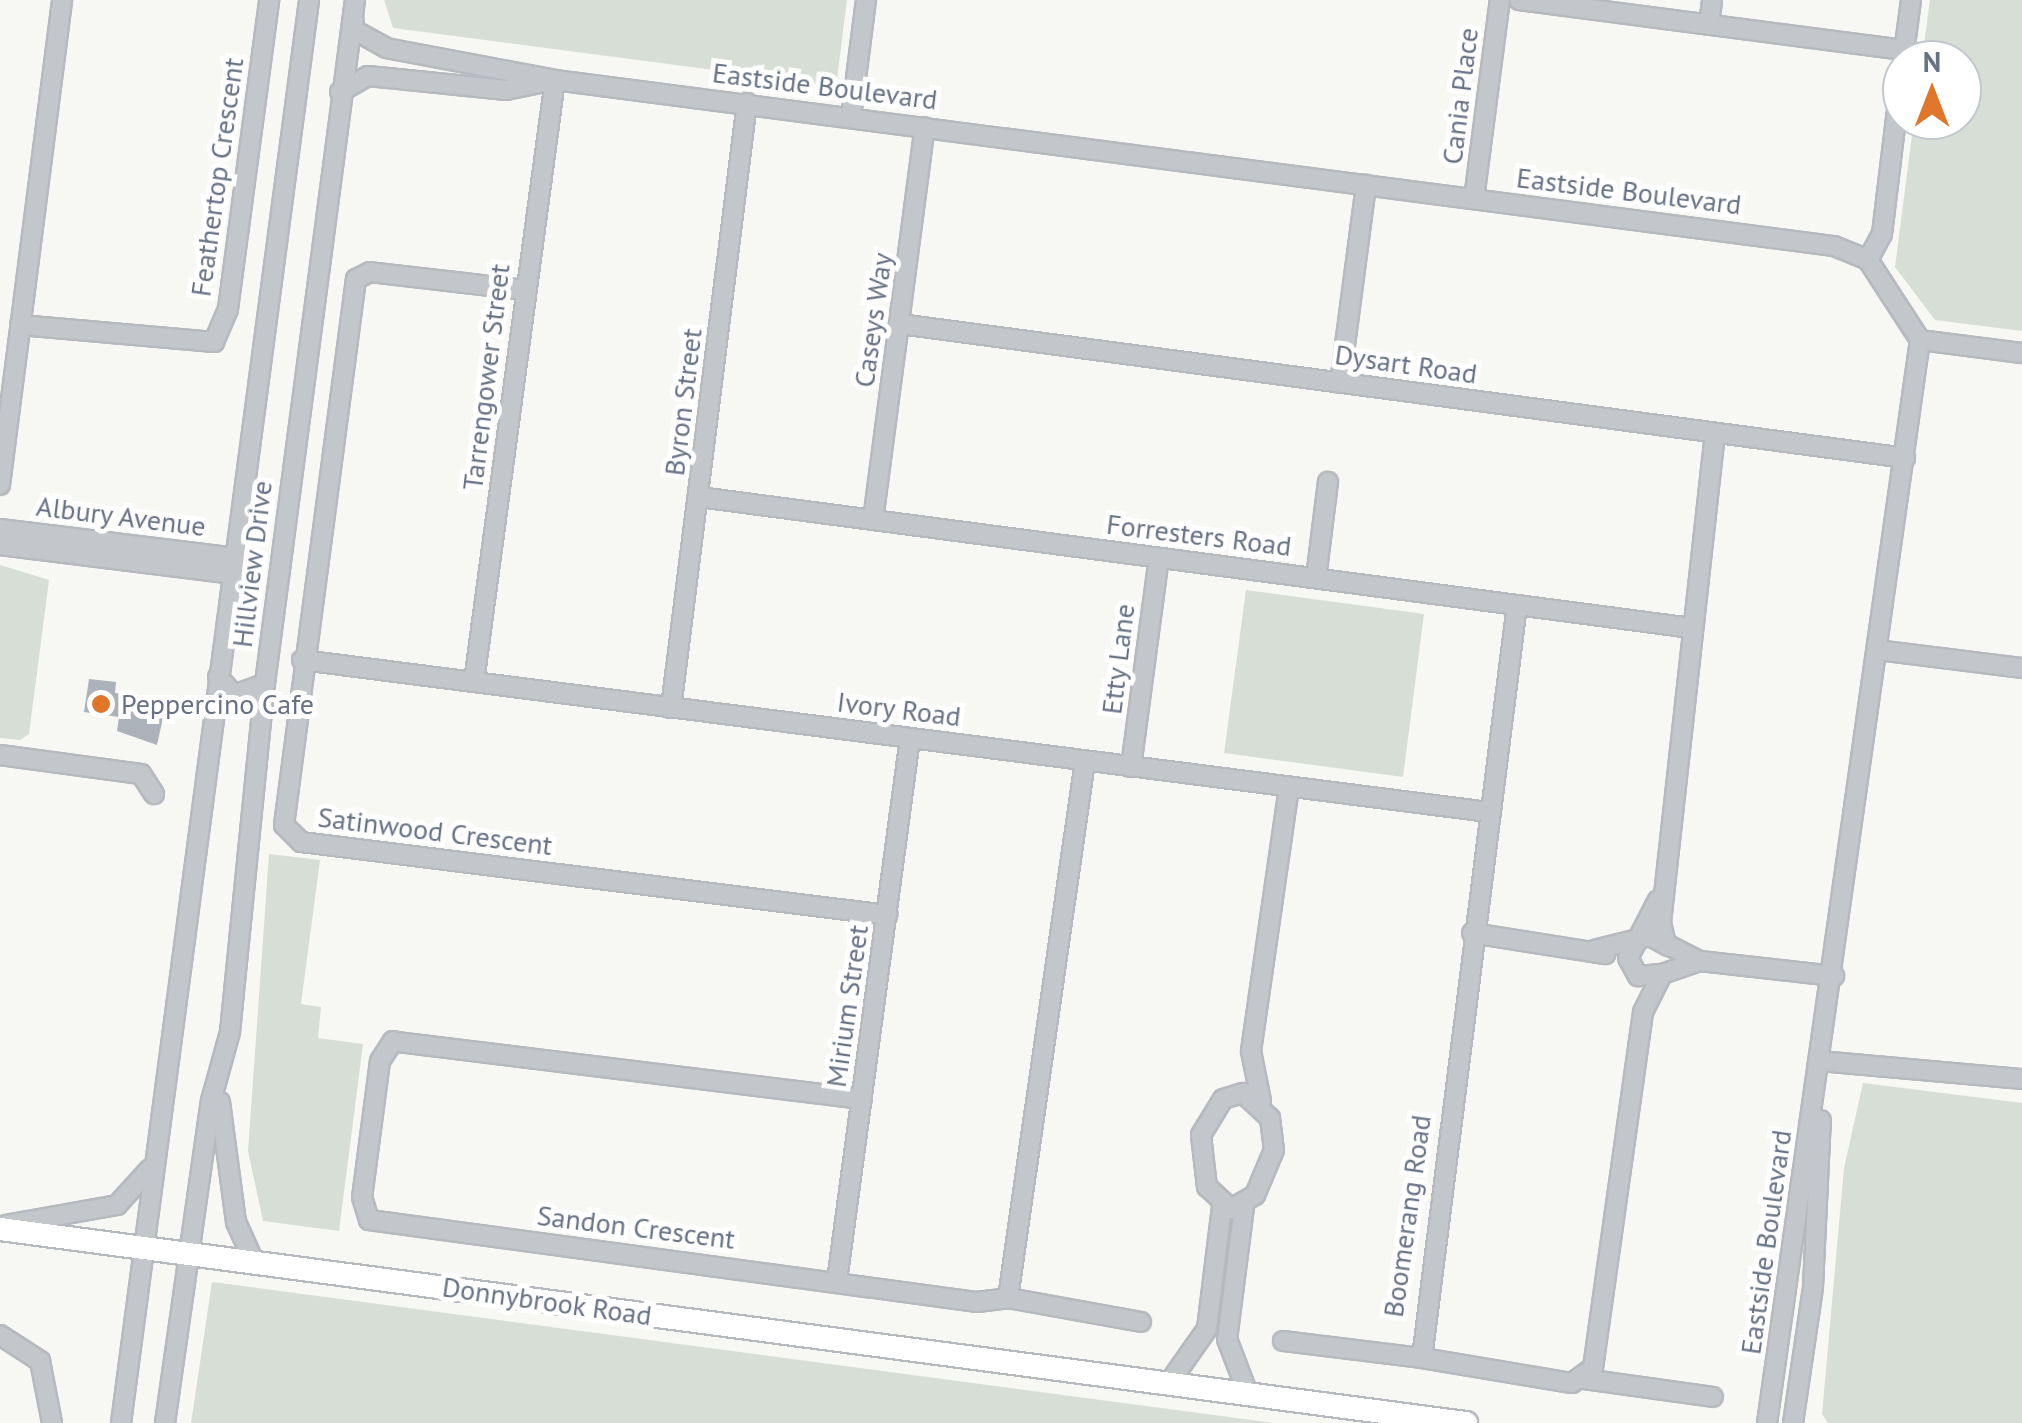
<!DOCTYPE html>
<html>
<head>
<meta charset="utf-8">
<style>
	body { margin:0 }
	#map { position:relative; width:2022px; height:1423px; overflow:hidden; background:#f7f7f4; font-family:"PT Sans",sans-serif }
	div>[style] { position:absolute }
	.green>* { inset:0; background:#d7ded6 }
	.building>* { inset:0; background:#acb2b9 }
	.roads { filter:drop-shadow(2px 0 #b6b9be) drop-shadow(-2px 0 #b6b9be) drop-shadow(0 2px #b6b9be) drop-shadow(0 -2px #b6b9be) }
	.minor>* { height:18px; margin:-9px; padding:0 9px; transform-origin:9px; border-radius:9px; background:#c3c6ca }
	.major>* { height:22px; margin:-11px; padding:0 11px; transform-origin:11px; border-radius:11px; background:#fff }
	.dots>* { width:28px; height:28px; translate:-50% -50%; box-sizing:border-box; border:5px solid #fff; border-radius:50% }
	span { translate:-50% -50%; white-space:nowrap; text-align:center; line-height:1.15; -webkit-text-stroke:10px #fff; paint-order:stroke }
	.street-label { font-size:28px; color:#677285 }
	.poi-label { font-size:28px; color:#677285 }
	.left { translate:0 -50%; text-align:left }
	.north { position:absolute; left:1882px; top:40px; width:100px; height:100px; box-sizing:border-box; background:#fff; border:2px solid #c2c7ce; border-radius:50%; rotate:0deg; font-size:28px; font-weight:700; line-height:40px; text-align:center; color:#677285 }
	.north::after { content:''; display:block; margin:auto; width:35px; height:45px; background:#e0762c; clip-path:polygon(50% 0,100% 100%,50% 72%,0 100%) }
</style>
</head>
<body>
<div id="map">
	<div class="green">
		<i style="clip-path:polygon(384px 0,847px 0,837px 79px,828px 85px,393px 28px)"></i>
		<i style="clip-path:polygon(1930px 0,2022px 0,2022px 331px,1935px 320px,1895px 267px,1914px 120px,1962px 120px,1962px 60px,1922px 60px)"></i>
		<i style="clip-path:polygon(0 565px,49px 580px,29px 734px,20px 740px,0 738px)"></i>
		<i style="clip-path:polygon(1246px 590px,1424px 614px,1403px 777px,1224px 753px)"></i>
		<i style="clip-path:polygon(269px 854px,320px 860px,301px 1004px,321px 1007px,318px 1038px,363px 1044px,339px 1231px,263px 1221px,248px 1151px)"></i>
		<i style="clip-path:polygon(1863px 1083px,2022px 1103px,2022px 1423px,1828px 1423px,1822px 1414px,1844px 1168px)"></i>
		<i style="clip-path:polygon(212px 1282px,1273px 1423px,191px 1423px)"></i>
	</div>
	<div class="building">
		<i style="clip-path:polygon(89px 679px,116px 682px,115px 693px,167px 700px,157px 745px,117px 731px,119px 717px,84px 712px)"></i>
	</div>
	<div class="roads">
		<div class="minor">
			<i style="left:1519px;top:0;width:388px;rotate:7.4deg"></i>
			<i style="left:353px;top:13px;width:17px;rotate:87deg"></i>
			<i style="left:354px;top:30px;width:37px;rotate:29deg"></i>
			<i style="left:386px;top:48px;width:172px;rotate:10.7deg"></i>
			<i style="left:555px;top:80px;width:1290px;rotate:7.4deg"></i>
			<i style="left:1834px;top:246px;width:37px;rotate:22deg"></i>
			<i style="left:1868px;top:260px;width:95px;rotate:57deg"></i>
			<i style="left:1920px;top:340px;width:1094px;rotate:98.04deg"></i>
			<i style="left:1709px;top:25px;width:25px;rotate:-83deg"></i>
			<i style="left:1903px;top:60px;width:61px;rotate:-82.4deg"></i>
			<i style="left:340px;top:92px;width:32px;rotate:-30deg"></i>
			<i style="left:368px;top:76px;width:139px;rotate:5.8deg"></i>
			<i style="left:506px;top:90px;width:50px;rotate:-11.5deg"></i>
			<i style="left:851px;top:117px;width:118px;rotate:-82.7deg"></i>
			<i style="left:1474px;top:199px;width:201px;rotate:-82.6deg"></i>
			<i style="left:1868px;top:260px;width:30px;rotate:-62deg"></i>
			<i style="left:1882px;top:234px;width:166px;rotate:-83.1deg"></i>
			<i style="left:525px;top:290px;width:156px;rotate:-173.4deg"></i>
			<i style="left:370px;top:272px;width:16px;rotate:153deg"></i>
			<i style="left:356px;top:279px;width:551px;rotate:97.51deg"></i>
			<i style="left:284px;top:825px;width:24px;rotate:45deg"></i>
			<i style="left:301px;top:842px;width:591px;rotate:7.1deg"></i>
			<i style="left:900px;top:324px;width:1014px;rotate:7.59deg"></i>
			<i style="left:20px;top:325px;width:195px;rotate:5deg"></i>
			<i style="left:214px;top:342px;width:36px;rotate:-67deg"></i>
			<i style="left:228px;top:309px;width:312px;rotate:-82.4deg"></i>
			<i style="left:1920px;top:340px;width:103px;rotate:7.3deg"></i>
			<i style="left:1340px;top:383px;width:200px;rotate:-82.5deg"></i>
			<i style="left:1715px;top:433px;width:493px;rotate:96.3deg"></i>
			<i style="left:1661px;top:923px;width:22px;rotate:77deg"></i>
			<i style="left:1666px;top:944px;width:38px;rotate:27deg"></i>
			<i style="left:1700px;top:961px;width:135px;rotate:6.4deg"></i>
			<i style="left:0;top:485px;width:489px;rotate:-82.7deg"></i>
			<i style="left:699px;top:497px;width:1002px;rotate:7.52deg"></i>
			<i style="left:873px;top:520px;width:396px;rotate:-82.5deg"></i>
			<i style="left:0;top:529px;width:238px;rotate:7deg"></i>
			<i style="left:0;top:545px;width:236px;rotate:7.1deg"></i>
			<i style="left:1316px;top:578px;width:97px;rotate:-82.9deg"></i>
			<i style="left:1517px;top:605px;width:759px;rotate:97.19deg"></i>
			<i style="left:1422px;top:1358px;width:152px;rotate:9.5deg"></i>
			<i style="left:1572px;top:1383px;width:26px;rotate:-36deg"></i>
			<i style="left:1593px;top:1368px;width:359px;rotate:-82deg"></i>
			<i style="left:1643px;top:1012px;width:42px;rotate:-63.4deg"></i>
			<i style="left:1662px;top:974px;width:40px;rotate:-18.9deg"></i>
			<i style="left:1877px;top:650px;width:146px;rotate:7.1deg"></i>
			<i style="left:302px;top:660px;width:1197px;rotate:7.3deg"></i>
			<i style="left:218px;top:677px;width:24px;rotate:48deg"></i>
			<i style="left:234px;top:695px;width:33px;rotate:-20deg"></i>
			<i style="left:474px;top:682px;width:607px;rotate:-82.34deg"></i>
			<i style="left:671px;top:708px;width:610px;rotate:-82.84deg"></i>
			<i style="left:0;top:755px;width:142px;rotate:7.7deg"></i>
			<i style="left:141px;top:774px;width:24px;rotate:57deg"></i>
			<i style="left:1131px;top:767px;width:211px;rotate:-82.4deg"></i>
			<i style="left:1658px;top:900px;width:65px;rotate:117.3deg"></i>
			<i style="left:1628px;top:958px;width:21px;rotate:61deg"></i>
			<i style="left:1638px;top:976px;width:25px;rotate:-5deg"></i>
			<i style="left:1472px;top:933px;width:135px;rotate:9deg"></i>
			<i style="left:1594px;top:950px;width:58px;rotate:-14deg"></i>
			<i style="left:1650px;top:936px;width:21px;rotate:29deg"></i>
			<i style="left:1820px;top:1061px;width:203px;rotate:5.1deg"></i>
			<i style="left:1243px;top:1093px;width:37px;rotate:43deg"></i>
			<i style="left:1270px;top:1118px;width:32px;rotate:83deg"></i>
			<i style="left:1274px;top:1150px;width:49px;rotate:112.9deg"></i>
			<i style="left:1255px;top:1195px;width:28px;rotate:150deg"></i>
			<i style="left:1231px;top:1209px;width:33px;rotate:-137deg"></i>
			<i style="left:1207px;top:1187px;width:52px;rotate:-96.6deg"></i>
			<i style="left:1201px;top:1135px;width:42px;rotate:-58.6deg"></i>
			<i style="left:1223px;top:1099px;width:21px;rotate:-17deg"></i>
			<i style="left:862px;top:1099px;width:473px;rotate:-173deg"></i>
			<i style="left:393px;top:1041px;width:24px;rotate:123deg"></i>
			<i style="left:380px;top:1061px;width:137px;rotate:97.5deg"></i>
			<i style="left:362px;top:1197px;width:24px;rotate:73deg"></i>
			<i style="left:369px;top:1220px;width:614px;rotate:7.68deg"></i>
			<i style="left:977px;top:1302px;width:31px;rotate:-7deg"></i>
			<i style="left:1008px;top:1298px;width:542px;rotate:-81.84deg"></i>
			<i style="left:1261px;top:1101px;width:51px;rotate:-101.3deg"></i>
			<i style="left:1251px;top:1051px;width:267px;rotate:-81.8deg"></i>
			<i style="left:220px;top:1102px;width:121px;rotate:82.4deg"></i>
			<i style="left:236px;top:1222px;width:44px;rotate:65.8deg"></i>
			<i style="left:1244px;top:1207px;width:133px;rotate:97.3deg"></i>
			<i style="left:1227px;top:1339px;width:59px;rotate:69.1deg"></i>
			<i style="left:5px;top:1225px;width:114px;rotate:-10.1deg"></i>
			<i style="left:117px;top:1205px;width:49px;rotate:-47.5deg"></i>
			<i style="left:837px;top:1281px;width:548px;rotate:-82.34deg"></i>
			<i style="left:1008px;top:1298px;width:135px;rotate:10.2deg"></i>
			<i style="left:0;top:1335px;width:48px;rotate:33deg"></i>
			<i style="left:40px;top:1361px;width:63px;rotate:79deg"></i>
			<i style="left:1283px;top:1341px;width:140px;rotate:7deg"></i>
			<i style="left:1584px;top:1379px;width:130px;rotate:7.9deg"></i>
			<i style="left:1169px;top:1383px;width:66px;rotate:-54.9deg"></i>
			<i style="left:1207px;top:1329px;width:124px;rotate:-83deg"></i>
			<i style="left:121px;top:1423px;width:1435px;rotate:-82.47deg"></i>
			<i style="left:165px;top:1423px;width:325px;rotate:-81.9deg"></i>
			<i style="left:211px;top:1101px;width:72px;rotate:-74.6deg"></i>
			<i style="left:230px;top:1032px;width:343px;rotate:-84.3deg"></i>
			<i style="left:264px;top:691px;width:697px;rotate:-82.5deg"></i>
			<i style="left:1793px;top:1423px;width:137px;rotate:-81.6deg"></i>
			<i style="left:1813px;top:1287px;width:167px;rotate:-87.3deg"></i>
		</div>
		<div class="major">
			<i style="left:0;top:1229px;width:1479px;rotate:7.54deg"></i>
		</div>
	</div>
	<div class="dots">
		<i style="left:101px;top:704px;background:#e0762c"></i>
	</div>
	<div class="street-label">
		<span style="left:825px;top:86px;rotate:7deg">Eastside Boulevard</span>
		<span style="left:1460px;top:96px;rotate:-83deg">Cania Place</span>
		<span style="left:217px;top:177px;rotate:-82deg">Feathertop Crescent</span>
		<span style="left:1629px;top:191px;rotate:7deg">Eastside Boulevard</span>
		<span style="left:873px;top:320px;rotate:-82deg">Caseys Way</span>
		<span style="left:1406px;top:364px;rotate:8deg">Dysart Road</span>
		<span style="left:486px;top:377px;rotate:-83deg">Tarrengower Street</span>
		<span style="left:683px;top:402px;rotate:-83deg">Byron Street</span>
		<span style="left:121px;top:516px;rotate:7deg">Albury Avenue</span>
		<span style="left:1199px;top:535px;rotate:7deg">Forresters Road</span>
		<span style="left:252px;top:564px;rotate:-83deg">Hillview Drive</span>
		<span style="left:1118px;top:659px;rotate:-83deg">Etty Lane</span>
		<span style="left:899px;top:709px;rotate:7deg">Ivory Road</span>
		<span style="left:435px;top:831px;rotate:7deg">Satinwood Crescent</span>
		<span style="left:847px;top:1006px;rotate:-82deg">Mirium Street</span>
		<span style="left:1407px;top:1216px;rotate:-82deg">Boomerang Road</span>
		<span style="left:636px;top:1227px;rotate:7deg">Sandon Crescent</span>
		<span style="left:1766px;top:1242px;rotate:-82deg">Eastside Boulevard</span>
		<span style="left:547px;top:1301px;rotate:8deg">Donnybrook Road</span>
	</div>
	<div class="poi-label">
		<span class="left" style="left:121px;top:704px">Peppercino Cafe</span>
	</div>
	<div class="north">N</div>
</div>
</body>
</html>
